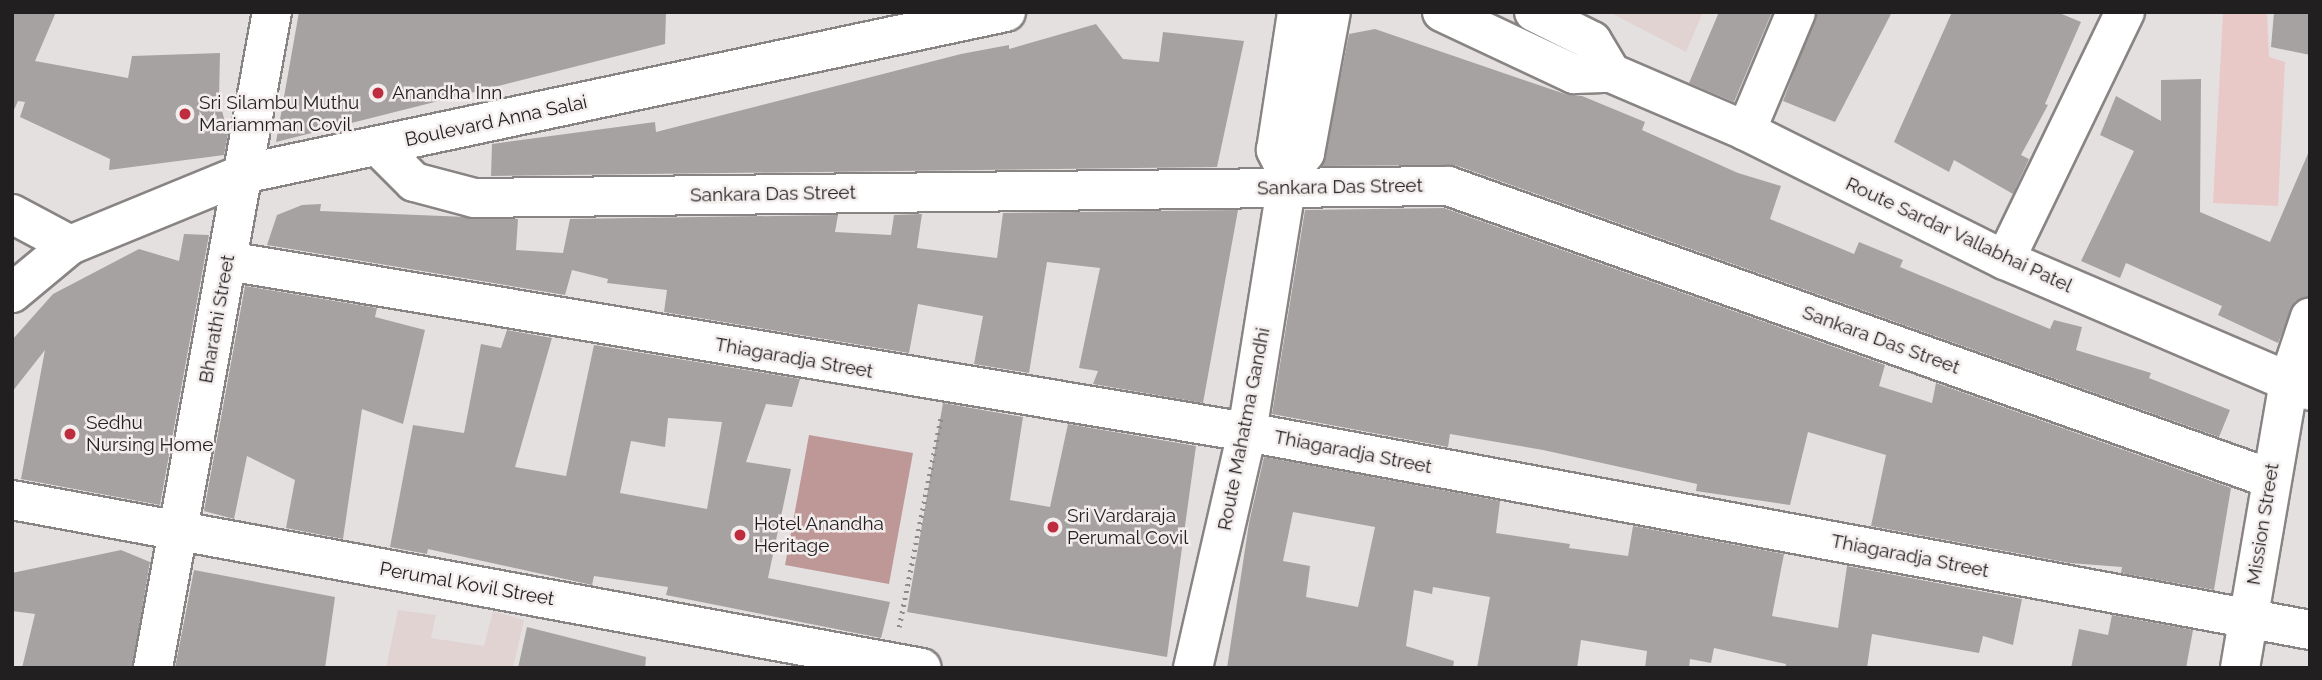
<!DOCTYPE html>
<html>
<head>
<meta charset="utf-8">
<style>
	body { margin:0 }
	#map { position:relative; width:2322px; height:680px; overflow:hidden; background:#e5e0e0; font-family:Raleway,sans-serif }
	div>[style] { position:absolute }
	.built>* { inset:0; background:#e1d3d2 }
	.green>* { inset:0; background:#e8c9c8 }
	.water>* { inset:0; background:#be9897 }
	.building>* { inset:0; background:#a7a2a2 }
	.path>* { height:4.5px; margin-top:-2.25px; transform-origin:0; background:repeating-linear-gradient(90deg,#8f8b8b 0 2px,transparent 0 7px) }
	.roads { filter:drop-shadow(2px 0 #898484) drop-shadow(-2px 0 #898484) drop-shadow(0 2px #898484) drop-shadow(0 -2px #898484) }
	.minor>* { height:38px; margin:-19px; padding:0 19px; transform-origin:19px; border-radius:19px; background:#fff }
	.major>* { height:38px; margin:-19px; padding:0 19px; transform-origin:19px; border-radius:19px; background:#fff }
	.dots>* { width:19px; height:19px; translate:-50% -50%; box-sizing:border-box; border:4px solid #f3eded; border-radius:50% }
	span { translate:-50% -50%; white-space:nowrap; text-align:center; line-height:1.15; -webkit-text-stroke:5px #f3eded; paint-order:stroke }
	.poi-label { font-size:19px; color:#211f1f }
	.left { translate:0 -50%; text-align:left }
	.street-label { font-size:19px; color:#211f1f }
	.frame { position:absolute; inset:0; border:14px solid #211f1f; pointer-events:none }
</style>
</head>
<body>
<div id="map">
	<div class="built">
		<i style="clip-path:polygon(1609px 12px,1703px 12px,1686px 52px)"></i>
		<i style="clip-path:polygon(398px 610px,436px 615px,431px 638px,484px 646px,493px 611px,524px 620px,513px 668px,386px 668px)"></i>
	</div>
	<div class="green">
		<i style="clip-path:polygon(2223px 12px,2267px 12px,2269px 57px,2285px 62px,2278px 206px,2213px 203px)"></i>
	</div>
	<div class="water">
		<i style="clip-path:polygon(809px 435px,913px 453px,889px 584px,785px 565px)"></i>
	</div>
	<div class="building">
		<i style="clip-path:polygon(12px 12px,56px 12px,35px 61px,128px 78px,132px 56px,220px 53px,219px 99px,228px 134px,224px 155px,109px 170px,110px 159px,20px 117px,25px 102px,18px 101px,12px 114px)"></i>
		<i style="clip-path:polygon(299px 12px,666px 12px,665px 44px,276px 142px)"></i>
		<i style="clip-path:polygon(1719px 12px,1772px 12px,1734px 102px,1689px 83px)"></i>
		<i style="clip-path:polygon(1817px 12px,1892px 12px,1835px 122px,1783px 101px)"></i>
		<i style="clip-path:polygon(1952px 12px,2057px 12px,2081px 22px,2045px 104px,2048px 105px,2021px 155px,2029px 159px,2013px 194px,1954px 160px,1949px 172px,1894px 142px)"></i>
		<i style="clip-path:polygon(2274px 12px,2310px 12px,2310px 55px,2271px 47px)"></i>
		<i style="clip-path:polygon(1096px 24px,1123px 59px,1159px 62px,1163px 32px,1244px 41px,1217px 167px,491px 176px,492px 144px,655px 122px,656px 132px,961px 54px,1009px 45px,1009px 49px)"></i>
		<i style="clip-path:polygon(1375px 29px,1565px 94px,1582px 96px,1645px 122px,1642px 130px,1738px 173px,1781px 186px,1770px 219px,1854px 254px,1859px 242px,1903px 260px,1900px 267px,2050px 329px,2054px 320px,2082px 327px,2076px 350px,2151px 373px,2149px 378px,2230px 410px,2219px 437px,1455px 165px,1323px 166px,1349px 34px)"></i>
		<i style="clip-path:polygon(2201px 79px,2200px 212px,2270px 242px,2310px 149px,2310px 296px,2295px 301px,2278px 343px,2218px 315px,2222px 306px,2126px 263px,2120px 278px,2081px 261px,2134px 151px,2100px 135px,2116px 96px,2161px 121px,2161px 80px)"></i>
		<i style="clip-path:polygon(321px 204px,320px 211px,518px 219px,516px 250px,563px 253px,570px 219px,838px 215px,835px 232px,891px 235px,894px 215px,922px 214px,917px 248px,997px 258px,1003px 213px,1238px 210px,1203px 403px,1093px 384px,1098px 371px,1079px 368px,1100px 268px,1047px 262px,1029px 373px,974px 364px,983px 316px,918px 304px,909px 353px,664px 312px,667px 290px,607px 283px,608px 279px,572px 270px,565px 295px,267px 245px,277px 215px,302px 205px)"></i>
		<i style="clip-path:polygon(1444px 208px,1885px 365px,1879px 386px,1932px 403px,1936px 383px,2231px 488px,2214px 590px,2121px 573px,2122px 567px,2070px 563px,1871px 526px,1886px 455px,1808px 432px,1790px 505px,1696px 491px,1697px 484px,1543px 450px,1450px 434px,1448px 447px,1272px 414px,1305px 210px)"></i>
		<i style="clip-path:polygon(184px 234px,209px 235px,160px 505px,21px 479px,45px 350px,12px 392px,12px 340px,53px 294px,139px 249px,179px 261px)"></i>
		<i style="clip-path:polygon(245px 286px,377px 308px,375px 317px,425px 330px,403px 424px,362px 409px,343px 539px,286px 528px,295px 480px,247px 456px,234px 519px,204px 511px)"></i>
		<i style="clip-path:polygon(evenodd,507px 330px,552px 338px,515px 467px,566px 476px,594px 345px,800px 379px,792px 407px,766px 404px,746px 462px,791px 469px,768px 578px,890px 602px,881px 638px,666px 595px,668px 587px,594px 576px,592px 585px,428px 549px,427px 554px,390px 547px,413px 425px,464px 433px,481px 344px,501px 348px,507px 330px,668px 418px,722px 422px,707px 509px,620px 493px,631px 441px,665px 447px,668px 418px)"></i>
		<i style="clip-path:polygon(943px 403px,1023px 417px,1010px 500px,1050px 507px,1068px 424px,1196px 446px,1167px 657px,907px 612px)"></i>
		<i style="clip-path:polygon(evenodd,1264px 457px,1500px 501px,1496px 533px,1570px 544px,1569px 548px,1628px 556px,1633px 526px,1784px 554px,1772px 616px,1838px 628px,1847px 566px,2022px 599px,2013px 645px,1983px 636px,1979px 653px,1872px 634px,1867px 668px,1785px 668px,1786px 664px,1714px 648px,1711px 663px,1690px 659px,1689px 668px,1645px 668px,1647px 651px,1581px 640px,1577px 668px,1477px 668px,1490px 597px,1433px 587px,1432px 594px,1414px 590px,1406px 646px,1454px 661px,1453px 668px,1227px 668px,1249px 523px,1264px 457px,1293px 512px,1375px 527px,1358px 607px,1306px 597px,1310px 566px,1283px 561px,1293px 512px)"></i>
		<i style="clip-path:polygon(121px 550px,150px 562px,132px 668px,22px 668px,35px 614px,12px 611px,12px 573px)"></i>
		<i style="clip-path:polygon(194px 570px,335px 597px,325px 668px,175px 668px)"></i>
		<i style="clip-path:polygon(2112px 615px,2193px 630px,2186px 668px,2071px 668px,2079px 629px,2108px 635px)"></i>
		<i style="clip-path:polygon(527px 627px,646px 657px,645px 668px,518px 668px)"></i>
	</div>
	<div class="path">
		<i style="left:899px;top:627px;width:215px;rotate:-78.7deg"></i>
	</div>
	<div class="roads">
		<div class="minor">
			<i style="left:1442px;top:12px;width:146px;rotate:25.2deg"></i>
			<i style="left:1574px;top:74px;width:37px;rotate:-2deg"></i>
			<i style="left:1611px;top:73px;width:147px;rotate:23.2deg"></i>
			<i style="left:1746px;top:131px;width:289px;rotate:26.5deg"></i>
			<i style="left:2005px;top:260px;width:332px;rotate:23.2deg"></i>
			<i style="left:1534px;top:12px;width:65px;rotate:26.6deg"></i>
			<i style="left:1592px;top:41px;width:37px;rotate:59deg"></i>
			<i style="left:1746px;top:131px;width:129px;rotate:-67.2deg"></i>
			<i style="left:378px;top:146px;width:51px;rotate:45deg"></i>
			<i style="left:414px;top:182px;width:62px;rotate:14.9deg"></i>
			<i style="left:474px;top:198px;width:974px;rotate:-0.71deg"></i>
			<i style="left:1448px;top:186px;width:871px;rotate:19.58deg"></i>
			<i style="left:1288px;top:174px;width:27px;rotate:-51deg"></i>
			<i style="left:1305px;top:153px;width:143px;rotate:-79.6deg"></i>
			<i style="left:12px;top:214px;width:66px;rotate:28.1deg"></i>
			<i style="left:2005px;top:260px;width:276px;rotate:-64.2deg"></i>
			<i style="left:228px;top:261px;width:1033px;rotate:9.53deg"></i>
			<i style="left:1247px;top:432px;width:1081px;rotate:10.55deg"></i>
			<i style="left:12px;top:500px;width:925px;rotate:10.46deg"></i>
			<i style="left:153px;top:668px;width:667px;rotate:-79.72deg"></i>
			<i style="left:1193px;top:668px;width:242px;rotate:-77.1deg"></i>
			<i style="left:1247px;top:432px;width:246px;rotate:-80.9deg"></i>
			<i style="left:1286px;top:189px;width:15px;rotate:-82deg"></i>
			<i style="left:1288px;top:174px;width:27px;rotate:-117deg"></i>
			<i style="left:1276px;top:150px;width:140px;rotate:-81.3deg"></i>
			<i style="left:2240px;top:668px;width:292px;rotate:-80.3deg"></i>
			<i style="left:2289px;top:380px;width:66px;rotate:-71.6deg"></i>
		</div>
		<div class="major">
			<i style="left:12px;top:293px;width:75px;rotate:-39.6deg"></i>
			<i style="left:70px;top:245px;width:187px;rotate:-22.3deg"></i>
			<i style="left:243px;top:174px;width:780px;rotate:-11.99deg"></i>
		</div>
	</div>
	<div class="dots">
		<i style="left:378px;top:93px;background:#bd2d3e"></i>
		<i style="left:185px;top:114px;background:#bd2d3e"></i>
		<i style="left:70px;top:434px;background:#bd2d3e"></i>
		<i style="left:1053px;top:527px;background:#bd2d3e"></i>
		<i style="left:740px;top:535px;background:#bd2d3e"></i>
	</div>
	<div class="poi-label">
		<span class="left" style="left:392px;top:93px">Anandha Inn</span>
		<span class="left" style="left:199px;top:114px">Sri Silambu Muthu<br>Mariamman Covil</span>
		<span class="left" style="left:86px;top:434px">Sedhu<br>Nursing Home</span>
		<span class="left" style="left:1067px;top:527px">Sri Vardaraja<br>Perumal Covil</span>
		<span class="left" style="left:754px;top:535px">Hotel Anandha<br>Heritage</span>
	</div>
	<div class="street-label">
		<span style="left:496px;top:121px;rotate:-12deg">Boulevard Anna Salai</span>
		<span style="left:1340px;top:187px;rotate:-1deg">Sankara Das Street</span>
		<span style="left:773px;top:194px;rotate:-1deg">Sankara Das Street</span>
		<span style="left:1959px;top:235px;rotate:25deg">Route Sardar Vallabhai Patel</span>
		<span style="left:217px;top:319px;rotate:-80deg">Bharathi Street</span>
		<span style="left:1881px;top:340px;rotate:20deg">Sankara Das Street</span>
		<span style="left:794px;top:358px;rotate:10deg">Thiagaradja Street</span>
		<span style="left:1244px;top:429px;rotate:-79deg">Route Mahatma Gandhi</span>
		<span style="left:1353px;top:452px;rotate:11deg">Thiagaradja Street</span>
		<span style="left:2263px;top:524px;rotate:-81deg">Mission Street</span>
		<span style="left:1910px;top:556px;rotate:11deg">Thiagaradja Street</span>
		<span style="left:467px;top:584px;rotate:10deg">Perumal Kovil Street</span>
	</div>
	<div class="frame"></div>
</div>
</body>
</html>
